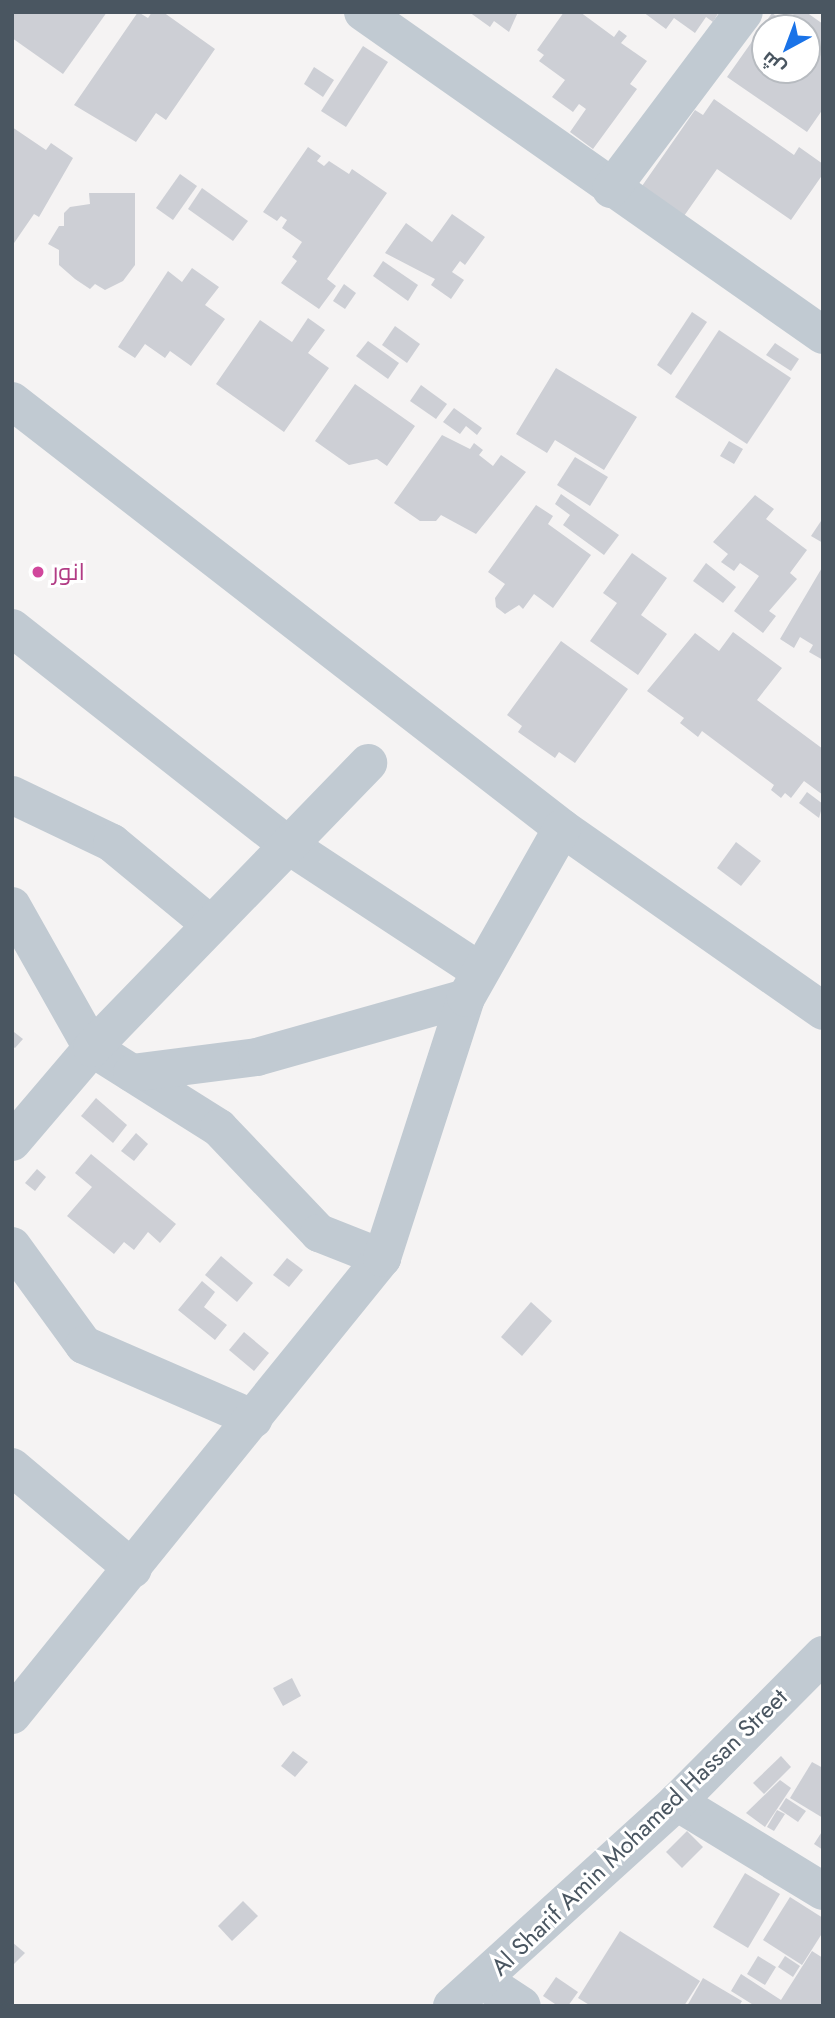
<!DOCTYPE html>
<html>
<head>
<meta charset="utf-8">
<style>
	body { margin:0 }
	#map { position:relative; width:835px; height:2018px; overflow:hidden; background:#f5f3f3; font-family:Jost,Cairo,sans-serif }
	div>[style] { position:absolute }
	.building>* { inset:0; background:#cdcfd5 }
	.minor>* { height:38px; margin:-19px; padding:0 19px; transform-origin:19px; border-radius:19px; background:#c1cad2 }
	.dots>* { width:19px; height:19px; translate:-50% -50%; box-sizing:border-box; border:4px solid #fff; border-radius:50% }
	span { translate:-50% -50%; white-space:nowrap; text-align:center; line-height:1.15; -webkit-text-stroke:6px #fff; paint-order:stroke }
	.hotel-label { font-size:24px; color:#b23c85 }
	.left { translate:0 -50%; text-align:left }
	.street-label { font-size:24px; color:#4a5661 }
	.frame { position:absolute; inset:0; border:14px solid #4a5661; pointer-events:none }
	.north { position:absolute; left:751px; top:14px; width:70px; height:70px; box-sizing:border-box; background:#fff; border:2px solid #b7bbc0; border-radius:50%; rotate:221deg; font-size:19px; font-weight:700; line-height:28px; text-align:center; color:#4a5661 }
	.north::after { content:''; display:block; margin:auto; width:24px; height:32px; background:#1a73e8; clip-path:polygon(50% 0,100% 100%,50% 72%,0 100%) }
</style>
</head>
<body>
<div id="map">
	<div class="building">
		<i style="clip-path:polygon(12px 12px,107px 12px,63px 74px,12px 38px)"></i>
		<i style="clip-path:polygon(138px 12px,148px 18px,152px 12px,163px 12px,215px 49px,166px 120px,156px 113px,136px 142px,74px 105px)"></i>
		<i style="clip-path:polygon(469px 12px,518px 12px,509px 32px,494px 21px,490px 27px)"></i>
		<i style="clip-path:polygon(564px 12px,580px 12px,614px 37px,619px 30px,627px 36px,621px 43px,647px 61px,630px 84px,637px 89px,593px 149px,570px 132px,586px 109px,579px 104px,573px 112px,552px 97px,565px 80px,539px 61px,544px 55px,537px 50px)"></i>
		<i style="clip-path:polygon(643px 12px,719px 12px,713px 22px,706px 17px,695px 33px,674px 18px,666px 29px)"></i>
		<i style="clip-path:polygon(evenodd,795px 12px,806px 12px,823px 24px,823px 109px,807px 132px,727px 77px,772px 13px,787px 24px,795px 12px,765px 28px,807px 28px,807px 70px,765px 70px,765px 28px)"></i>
		<i style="clip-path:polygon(363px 46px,388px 62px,346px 127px,321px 111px)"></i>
		<i style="clip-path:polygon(314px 67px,334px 80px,323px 97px,304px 84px)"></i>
		<i style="clip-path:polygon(714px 99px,794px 155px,799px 147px,823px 164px,823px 174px,791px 220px,717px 169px,684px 216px,642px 186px,695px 110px,703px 115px)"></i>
		<i style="clip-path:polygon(12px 127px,46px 150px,51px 143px,73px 158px,39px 217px,34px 214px,12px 246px)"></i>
		<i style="clip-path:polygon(308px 147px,321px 156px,317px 161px,324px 166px,329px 161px,349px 174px,352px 169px,387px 193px,327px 279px,336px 286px,319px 309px,281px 283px,297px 261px,292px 257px,302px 242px,282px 228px,287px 220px,281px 216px,277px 221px,263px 212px)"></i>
		<i style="clip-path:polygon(180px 174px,197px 186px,173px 220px,156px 208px)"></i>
		<i style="clip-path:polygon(202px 188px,248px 221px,233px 241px,188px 209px)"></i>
		<i style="clip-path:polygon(89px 193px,135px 193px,135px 265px,123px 281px,105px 290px,95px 284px,90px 289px,75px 279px,59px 265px,59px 250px,48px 244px,59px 226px,64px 226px,64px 213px,70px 207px,90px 204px)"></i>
		<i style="clip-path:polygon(452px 214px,485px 237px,465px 265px,460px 261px,452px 272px,464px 280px,451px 299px,431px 285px,435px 279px,385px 253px,406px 223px,432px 242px)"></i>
		<i style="clip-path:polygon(383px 261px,418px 285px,408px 301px,373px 276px)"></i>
		<i style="clip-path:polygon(192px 268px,219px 287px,205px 305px,225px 319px,191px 366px,170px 351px,165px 358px,145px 344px,135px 358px,118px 347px,168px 271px,182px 282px)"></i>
		<i style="clip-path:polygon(344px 284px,356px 293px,345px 309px,333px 301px)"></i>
		<i style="clip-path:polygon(692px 312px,707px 322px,671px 375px,657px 365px)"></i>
		<i style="clip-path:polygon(308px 318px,325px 330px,308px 353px,329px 368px,284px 432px,216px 384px,260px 320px,292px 342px)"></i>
		<i style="clip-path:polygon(395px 326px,420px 344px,407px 363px,382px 345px)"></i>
		<i style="clip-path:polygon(719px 330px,791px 378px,747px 444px,675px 397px)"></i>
		<i style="clip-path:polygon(368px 341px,399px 363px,388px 379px,356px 356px)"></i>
		<i style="clip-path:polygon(775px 343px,799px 359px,791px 371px,766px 355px)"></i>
		<i style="clip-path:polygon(556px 368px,637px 417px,604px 470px,555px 440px,547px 453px,516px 434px)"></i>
		<i style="clip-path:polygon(355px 384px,415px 426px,387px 466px,377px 459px,349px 465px,315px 441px)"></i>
		<i style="clip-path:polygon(421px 385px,447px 404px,436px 419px,410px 401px)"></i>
		<i style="clip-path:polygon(454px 408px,482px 428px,477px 435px,466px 426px,460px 434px,443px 422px)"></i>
		<i style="clip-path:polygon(442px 435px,470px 449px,474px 443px,483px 450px,479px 455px,493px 466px,501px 455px,526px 472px,476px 534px,441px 515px,436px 521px,420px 521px,394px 503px)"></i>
		<i style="clip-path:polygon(729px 441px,743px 449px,734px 464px,720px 456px)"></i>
		<i style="clip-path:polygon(575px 457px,608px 477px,590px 506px,557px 485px)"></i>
		<i style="clip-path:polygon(561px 494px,619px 535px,604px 555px,563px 525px,570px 515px,555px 504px)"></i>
		<i style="clip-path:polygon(755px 495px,774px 509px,766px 519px,807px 550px,790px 573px,797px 579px,769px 611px,776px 616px,763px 633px,734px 611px,759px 576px,740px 563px,734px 571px,721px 562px,728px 554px,713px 542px)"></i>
		<i style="clip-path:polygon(536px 505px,553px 516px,548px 524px,591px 555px,553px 608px,534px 594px,523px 609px,519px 605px,505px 614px,496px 607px,495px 598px,505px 584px,488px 572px)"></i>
		<i style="clip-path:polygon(823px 518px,823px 543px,811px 536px)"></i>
		<i style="clip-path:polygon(632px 553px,667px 578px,641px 615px,667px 634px,638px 675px,590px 641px,617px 603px,603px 593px)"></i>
		<i style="clip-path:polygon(706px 563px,736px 587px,723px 603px,693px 581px)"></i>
		<i style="clip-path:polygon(823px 566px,823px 660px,809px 652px,813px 645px,800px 637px,794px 648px,780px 639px)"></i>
		<i style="clip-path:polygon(733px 632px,782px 668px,757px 700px,823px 749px,823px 795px,804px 781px,791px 798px,785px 793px,781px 798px,771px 790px,774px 785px,702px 731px,698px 737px,680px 723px,684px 718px,647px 691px,695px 633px,719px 651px)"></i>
		<i style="clip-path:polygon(561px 641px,628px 689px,575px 763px,559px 752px,555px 758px,518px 732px,522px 726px,507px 715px)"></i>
		<i style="clip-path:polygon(807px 792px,823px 804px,819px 818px,799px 803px)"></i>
		<i style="clip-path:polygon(736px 842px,761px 861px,741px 886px,717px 868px)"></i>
		<i style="clip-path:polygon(14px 1032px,23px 1039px,15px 1048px,12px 1046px)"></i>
		<i style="clip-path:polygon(96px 1098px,127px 1125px,113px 1143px,81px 1116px)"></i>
		<i style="clip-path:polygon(136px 1133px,148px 1144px,134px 1161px,121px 1151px)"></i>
		<i style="clip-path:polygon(91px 1154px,176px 1224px,160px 1243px,148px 1232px,134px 1250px,124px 1242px,114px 1254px,67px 1216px,92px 1187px,75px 1173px)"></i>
		<i style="clip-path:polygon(37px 1169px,46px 1177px,35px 1191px,25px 1183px)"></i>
		<i style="clip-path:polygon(221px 1256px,253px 1283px,237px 1302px,205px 1275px)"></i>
		<i style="clip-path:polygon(287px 1258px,303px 1270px,289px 1287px,273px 1275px)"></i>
		<i style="clip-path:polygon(202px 1281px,215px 1292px,204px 1307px,227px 1325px,215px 1340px,178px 1310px)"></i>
		<i style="clip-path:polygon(531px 1302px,552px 1321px,522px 1356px,501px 1337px)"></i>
		<i style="clip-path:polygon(244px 1332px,269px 1353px,254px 1371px,229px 1350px)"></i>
		<i style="clip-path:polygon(292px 1678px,301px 1696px,283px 1706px,273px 1688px)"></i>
		<i style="clip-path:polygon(293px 1751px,308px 1762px,295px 1777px,281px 1766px)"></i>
		<i style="clip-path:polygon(781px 1756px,791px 1767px,764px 1794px,753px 1783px)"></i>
		<i style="clip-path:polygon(812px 1762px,823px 1768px,823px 1818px,790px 1798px)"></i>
		<i style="clip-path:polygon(780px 1780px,791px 1788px,765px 1827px,746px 1813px)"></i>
		<i style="clip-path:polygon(786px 1798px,806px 1811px,798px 1822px,779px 1809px)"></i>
		<i style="clip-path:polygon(777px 1810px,785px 1814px,774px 1831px,767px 1827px)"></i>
		<i style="clip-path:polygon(823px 1830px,823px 1850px,814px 1844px)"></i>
		<i style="clip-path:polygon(687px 1831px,703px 1847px,682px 1868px,666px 1852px)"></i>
		<i style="clip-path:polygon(745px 1873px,780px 1894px,748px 1948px,713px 1927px)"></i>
		<i style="clip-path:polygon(790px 1897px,823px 1918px,823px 1932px,802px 1965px,763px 1940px)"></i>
		<i style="clip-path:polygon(243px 1901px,258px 1916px,232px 1941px,218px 1926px)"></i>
		<i style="clip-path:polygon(620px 1931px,700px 1981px,684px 2006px,591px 2006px,578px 1998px)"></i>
		<i style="clip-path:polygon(12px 1942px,25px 1953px,12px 1966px)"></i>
		<i style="clip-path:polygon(812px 1951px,823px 1958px,821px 2006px,755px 2006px,731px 1991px,741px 1974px,781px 2000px)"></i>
		<i style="clip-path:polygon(758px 1956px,776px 1967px,765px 1985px,747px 1974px)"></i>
		<i style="clip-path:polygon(785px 1956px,800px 1966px,793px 1977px,778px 1967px)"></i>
		<i style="clip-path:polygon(556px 1977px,578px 1992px,568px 2006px,558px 2006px,543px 1996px)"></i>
		<i style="clip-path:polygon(703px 1978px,742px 2001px,739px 2006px,687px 2006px)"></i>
	</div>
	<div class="minor">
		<i style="left:363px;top:12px;width:562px;rotate:35.08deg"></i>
		<i style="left:611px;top:189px;width:221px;rotate:-53.1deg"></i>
		<i style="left:12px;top:401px;width:696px;rotate:37.82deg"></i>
		<i style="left:562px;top:828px;width:319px;rotate:35deg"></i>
		<i style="left:12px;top:628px;width:351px;rotate:38.2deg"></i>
		<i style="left:288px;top:845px;width:230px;rotate:33.3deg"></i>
		<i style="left:12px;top:795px;width:111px;rotate:25.6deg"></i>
		<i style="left:112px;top:843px;width:127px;rotate:39.6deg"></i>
		<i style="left:12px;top:906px;width:163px;rotate:60.6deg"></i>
		<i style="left:92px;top:1048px;width:150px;rotate:32.2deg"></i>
		<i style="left:219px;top:1128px;width:145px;rotate:46.4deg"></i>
		<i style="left:319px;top:1233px;width:68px;rotate:21.6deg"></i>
		<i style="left:132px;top:1073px;width:126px;rotate:-7.3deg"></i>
		<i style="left:257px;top:1057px;width:217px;rotate:-15.8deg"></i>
		<i style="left:12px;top:1142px;width:123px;rotate:-49.6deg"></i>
		<i style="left:92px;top:1048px;width:397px;rotate:-45.9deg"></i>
		<i style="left:12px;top:1246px;width:122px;rotate:54deg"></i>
		<i style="left:84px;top:1345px;width:185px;rotate:23.5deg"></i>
		<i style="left:12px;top:1467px;width:158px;rotate:40.1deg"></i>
		<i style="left:12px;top:1715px;width:588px;rotate:-51.01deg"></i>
		<i style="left:382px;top:1258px;width:273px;rotate:-72.1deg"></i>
		<i style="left:466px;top:998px;width:195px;rotate:-60.5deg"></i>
		<i style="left:677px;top:1802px;width:171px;rotate:31.4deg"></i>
		<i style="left:484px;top:1981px;width:45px;rotate:33.3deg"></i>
		<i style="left:452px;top:2006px;width:304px;rotate:-42.2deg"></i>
		<i style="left:677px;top:1802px;width:207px;rotate:-45.2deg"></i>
	</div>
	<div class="dots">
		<i style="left:38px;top:572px;background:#d1479c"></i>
	</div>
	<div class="hotel-label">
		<span class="left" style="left:52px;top:572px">انور</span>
	</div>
	<div class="street-label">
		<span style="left:639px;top:1832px;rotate:-44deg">Al Sharif Amin Mohamed Hassan Street</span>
	</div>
	<div class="frame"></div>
	<div class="north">ش</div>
</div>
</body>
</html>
